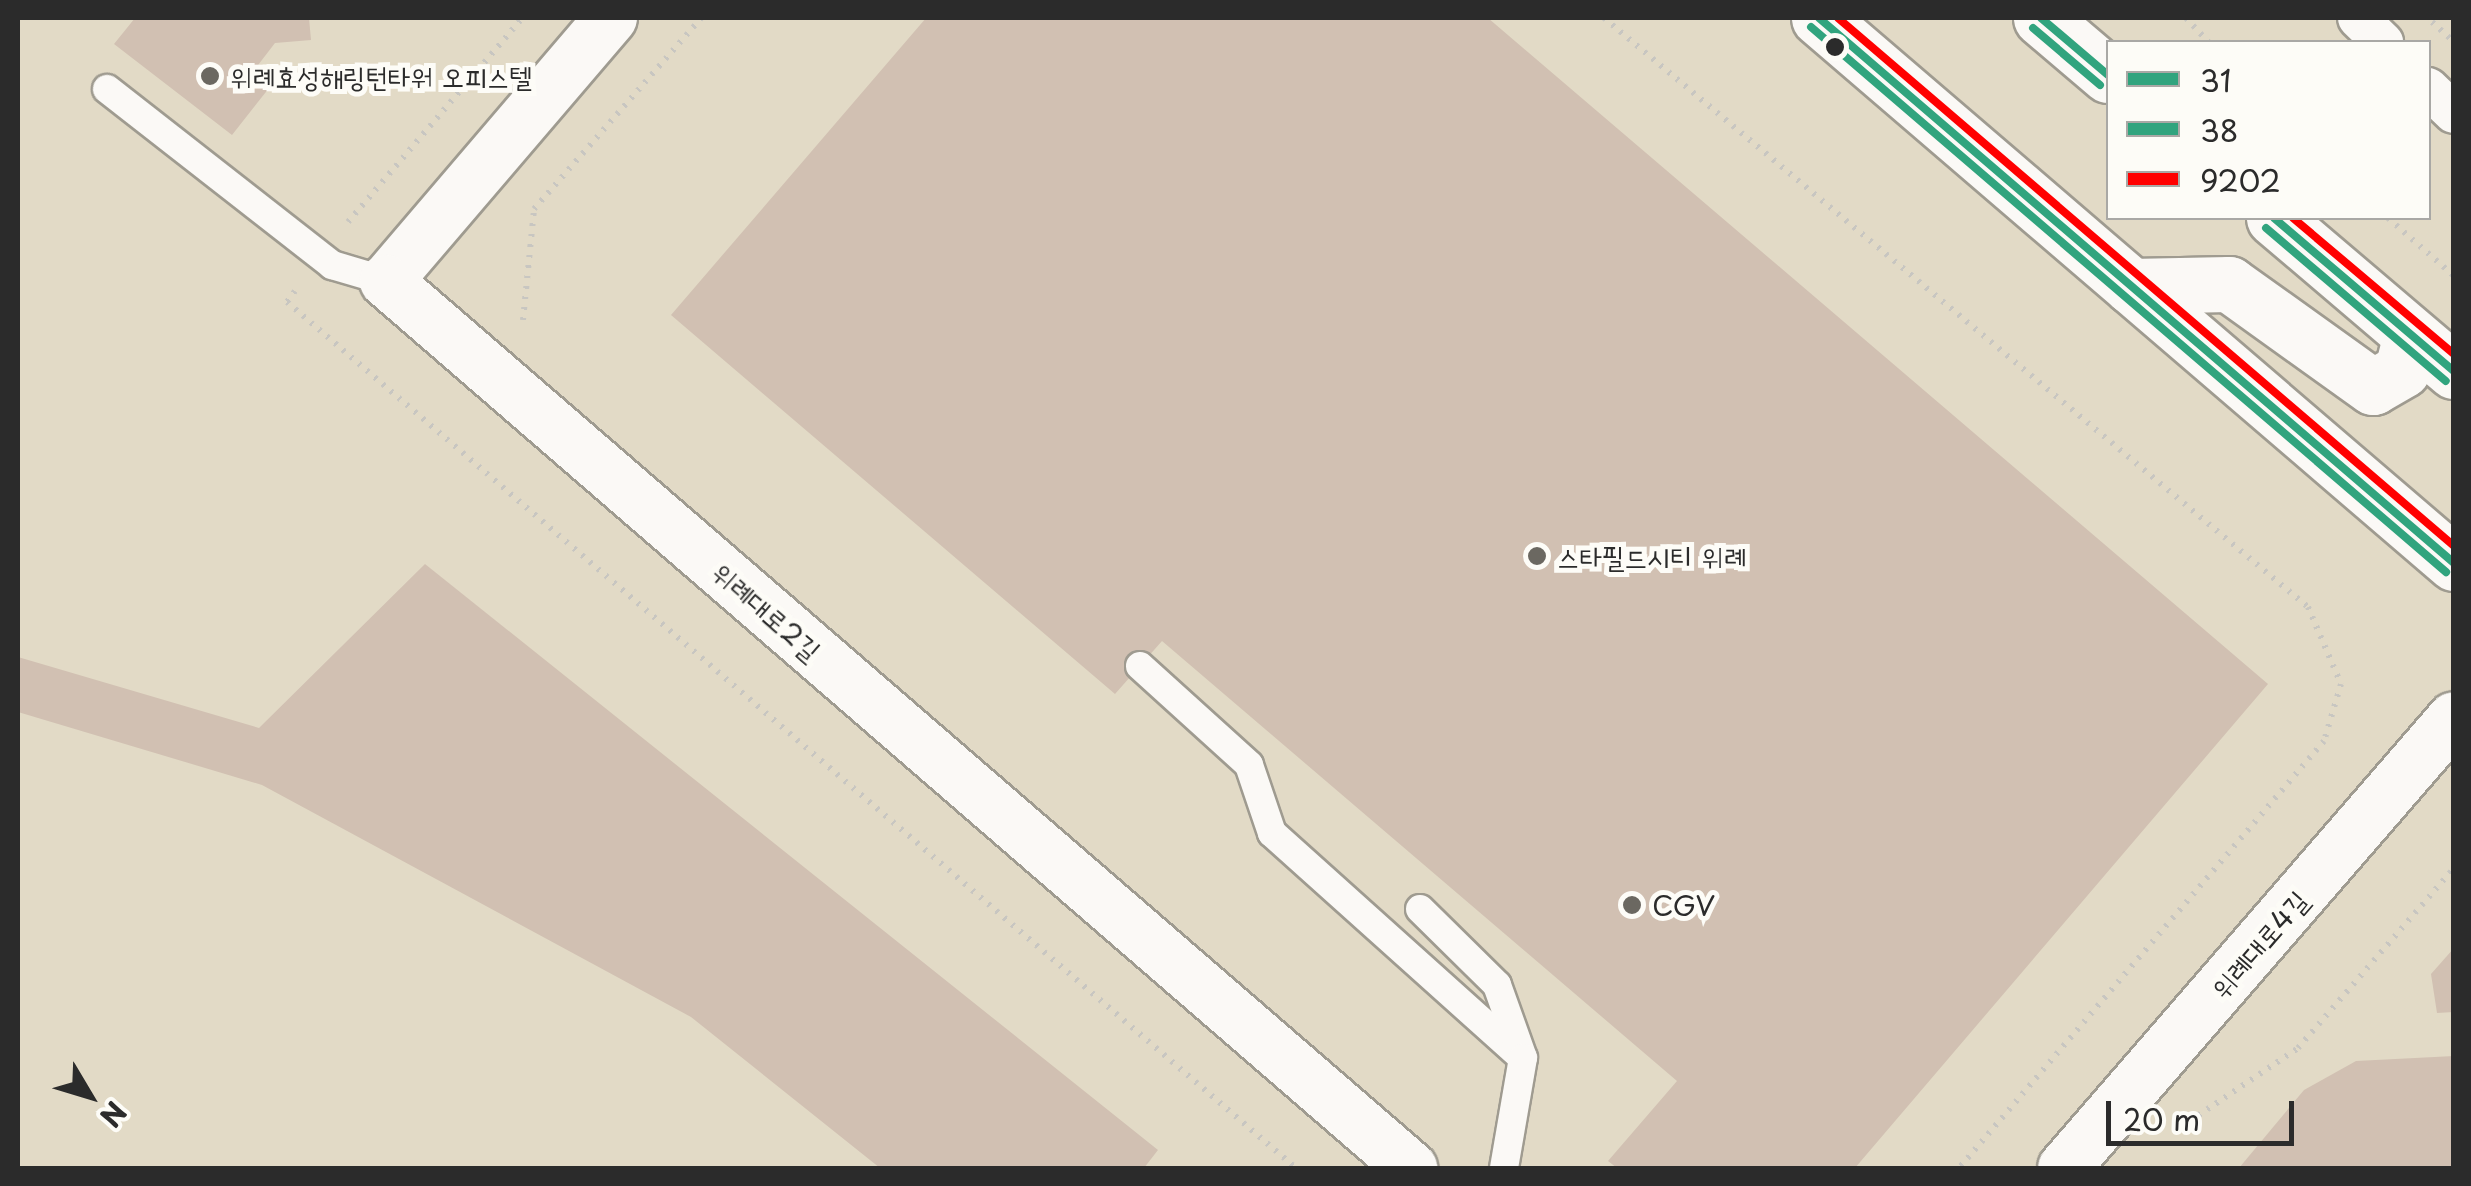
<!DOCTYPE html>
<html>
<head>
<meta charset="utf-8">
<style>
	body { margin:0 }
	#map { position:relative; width:2471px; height:1186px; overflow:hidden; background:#e2dac6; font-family:"Playpen Sans","Poor Story",sans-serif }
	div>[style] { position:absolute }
	.building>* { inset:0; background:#d1c0b2 }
	.path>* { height:6px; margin-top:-3px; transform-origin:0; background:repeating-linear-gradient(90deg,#c8c6c1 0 2.5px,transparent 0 10.5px) }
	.roads { filter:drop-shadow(2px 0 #9f9b90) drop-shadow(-2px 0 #9f9b90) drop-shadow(0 2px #9f9b90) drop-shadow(0 -2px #9f9b90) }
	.service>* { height:28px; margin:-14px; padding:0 14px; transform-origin:14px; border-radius:14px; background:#fbf9f6 }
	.pedestrian>* { height:40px; margin:-20px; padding:0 20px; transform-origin:20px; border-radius:20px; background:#fbf9f6 }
	.minor>* { height:52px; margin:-26px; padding:0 26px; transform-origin:26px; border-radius:26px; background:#fbf9f6 }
	.primary>* { height:55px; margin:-27.5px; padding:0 27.5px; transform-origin:27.5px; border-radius:27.5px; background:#fbf9f6 }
	.bus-1>* { height:8px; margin:-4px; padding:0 4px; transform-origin:4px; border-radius:4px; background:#31a47e }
	.bus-2>* { height:8px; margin:-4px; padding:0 4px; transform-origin:4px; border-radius:4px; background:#31a47e }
	.bus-3>* { height:8px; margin:-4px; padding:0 4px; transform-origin:4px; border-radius:4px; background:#f00 }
	.dots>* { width:28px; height:28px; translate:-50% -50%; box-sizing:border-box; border:5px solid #fdfcf7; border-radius:50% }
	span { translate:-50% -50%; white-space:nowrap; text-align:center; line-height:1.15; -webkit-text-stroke:10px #fdfcf7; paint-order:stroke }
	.poi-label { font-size:28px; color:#2b2b2b }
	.left { translate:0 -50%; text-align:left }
	.street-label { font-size:28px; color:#2b2b2b }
	.frame { position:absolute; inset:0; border:20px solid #2b2b2b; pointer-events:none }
	.legend { position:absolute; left:2106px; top:40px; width:325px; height:180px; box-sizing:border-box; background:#fdfcf7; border:2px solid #a9a8a5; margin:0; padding:12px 18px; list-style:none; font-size:30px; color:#2b2b2b }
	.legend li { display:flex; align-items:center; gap:20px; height:50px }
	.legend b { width:50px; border:2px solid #a9a8a5 }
	.north { position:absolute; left:40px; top:1046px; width:100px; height:100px; -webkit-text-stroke:8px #fdfcf7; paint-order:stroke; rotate:128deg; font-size:28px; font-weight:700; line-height:40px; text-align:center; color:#2b2b2b }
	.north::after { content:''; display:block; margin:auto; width:35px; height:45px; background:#2b2b2b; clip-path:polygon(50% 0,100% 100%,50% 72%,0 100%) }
	.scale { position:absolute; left:2106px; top:1101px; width:188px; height:45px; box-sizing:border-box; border:5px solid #2b2b2b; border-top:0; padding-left:12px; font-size:30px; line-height:35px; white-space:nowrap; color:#2b2b2b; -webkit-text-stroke:8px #fdfcf7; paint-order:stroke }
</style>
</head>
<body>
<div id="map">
	<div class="building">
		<i style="clip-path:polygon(135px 18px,309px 18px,311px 40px,275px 43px,255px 69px,273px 83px,232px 135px,114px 44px)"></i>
		<i style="clip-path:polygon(926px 18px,1488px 18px,2268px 684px,1855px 1168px,1617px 1168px,1608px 1161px,1677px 1081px,1162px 641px,1115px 694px,671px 315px)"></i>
		<i style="clip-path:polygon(425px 564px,1158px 1150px,1144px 1168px,880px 1168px,691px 1017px,262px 785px,18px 712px,18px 657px,259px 728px)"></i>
		<i style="clip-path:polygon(2454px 948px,2454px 1012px,2437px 1013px,2431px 974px)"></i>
		<i style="clip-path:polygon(2454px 1056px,2454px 1168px,2239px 1168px,2304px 1090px,2356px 1061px)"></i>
	</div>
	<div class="path">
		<i style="left:1604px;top:18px;width:918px;rotate:39.92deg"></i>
		<i style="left:2308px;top:607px;width:84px;rotate:66.8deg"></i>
		<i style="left:2341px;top:684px;width:59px;rotate:106.6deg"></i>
		<i style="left:2324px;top:741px;width:562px;rotate:130.52deg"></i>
		<i style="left:2186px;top:18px;width:33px;rotate:47deg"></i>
		<i style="left:2432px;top:22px;width:28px;rotate:42deg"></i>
		<i style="left:2388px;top:218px;width:88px;rotate:41.3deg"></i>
		<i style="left:348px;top:222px;width:268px;rotate:-49.5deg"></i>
		<i style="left:295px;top:291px;width:14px;rotate:126deg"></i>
		<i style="left:287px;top:302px;width:1330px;rotate:40.64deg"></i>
		<i style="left:523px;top:320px;width:112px;rotate:-84.3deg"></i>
		<i style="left:534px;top:209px;width:254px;rotate:-48.8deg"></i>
		<i style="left:2181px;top:1127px;width:141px;rotate:-34deg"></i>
		<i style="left:2298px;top:1048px;width:238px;rotate:-49.1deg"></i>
	</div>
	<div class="roads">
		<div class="service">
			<i style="left:107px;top:89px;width:286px;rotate:38deg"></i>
			<i style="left:332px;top:265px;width:56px;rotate:16.5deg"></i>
			<i style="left:1140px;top:666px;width:147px;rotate:42.2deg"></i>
			<i style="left:1249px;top:765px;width:72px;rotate:71.3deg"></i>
			<i style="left:1272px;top:833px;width:337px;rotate:41.9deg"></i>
			<i style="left:1420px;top:909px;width:108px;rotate:44.6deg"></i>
			<i style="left:1497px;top:985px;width:77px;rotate:70.4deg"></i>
			<i style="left:1523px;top:1058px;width:112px;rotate:99.8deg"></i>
		</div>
		<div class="pedestrian">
			<i style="left:2358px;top:18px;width:35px;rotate:44deg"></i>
			<i style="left:2428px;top:88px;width:36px;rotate:44deg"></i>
		</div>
		<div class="minor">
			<i style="left:611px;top:18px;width:346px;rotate:130.5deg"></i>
			<i style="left:386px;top:281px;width:1356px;rotate:40.87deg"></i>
			<i style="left:2064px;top:1168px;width:595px;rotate:-49.09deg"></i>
		</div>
		<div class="primary">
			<i style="left:1819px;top:18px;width:837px;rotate:40.64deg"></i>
			<i style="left:2041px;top:18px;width:88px;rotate:40.4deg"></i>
			<i style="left:2274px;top:218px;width:236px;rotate:40.4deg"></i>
			<i style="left:2131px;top:286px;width:98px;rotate:-1.2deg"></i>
			<i style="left:2229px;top:284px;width:177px;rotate:35.6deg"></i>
			<i style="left:2373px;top:387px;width:34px;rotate:-30deg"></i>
			<i style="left:2402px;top:370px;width:36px;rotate:-76deg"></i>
		</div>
	</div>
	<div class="bus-1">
		<i style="left:1819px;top:18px;width:837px;rotate:40.64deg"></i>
		<i style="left:2041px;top:18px;width:88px;rotate:40.4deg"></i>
		<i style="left:2274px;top:218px;width:236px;rotate:40.4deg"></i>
	</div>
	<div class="bus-2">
		<i style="left:1811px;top:27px;width:837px;rotate:40.64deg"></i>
		<i style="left:2033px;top:28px;width:88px;rotate:40.4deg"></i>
		<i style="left:2266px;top:228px;width:236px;rotate:40.4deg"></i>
	</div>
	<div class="bus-3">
		<i style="left:1838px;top:18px;width:811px;rotate:40.6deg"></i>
		<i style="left:2293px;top:218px;width:211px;rotate:40.2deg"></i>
	</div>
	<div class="dots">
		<i style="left:1835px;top:47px;background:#2b2b2b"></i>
		<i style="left:210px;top:76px;background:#6b6861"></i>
		<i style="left:1537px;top:556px;background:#6b6861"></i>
		<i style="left:1632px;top:905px;background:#6b6861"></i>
	</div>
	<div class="poi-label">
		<span class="left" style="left:230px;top:76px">위례효성해링턴타워 오피스텔</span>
		<span class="left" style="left:1557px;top:556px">스타필드시티 위례</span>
		<span class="left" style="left:1652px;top:905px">CGV</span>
	</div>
	<div class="street-label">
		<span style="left:767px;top:611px;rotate:41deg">위례대로2길</span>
		<span style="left:2259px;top:944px;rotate:-49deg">위례대로4길</span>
	</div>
	<div class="frame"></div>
	<ul class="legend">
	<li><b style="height:12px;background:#31a47e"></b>31</li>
	<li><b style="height:12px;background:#31a47e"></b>38</li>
	<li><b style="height:12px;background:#f00"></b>9202</li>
	</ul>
	<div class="north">N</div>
	<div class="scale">20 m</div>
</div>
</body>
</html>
